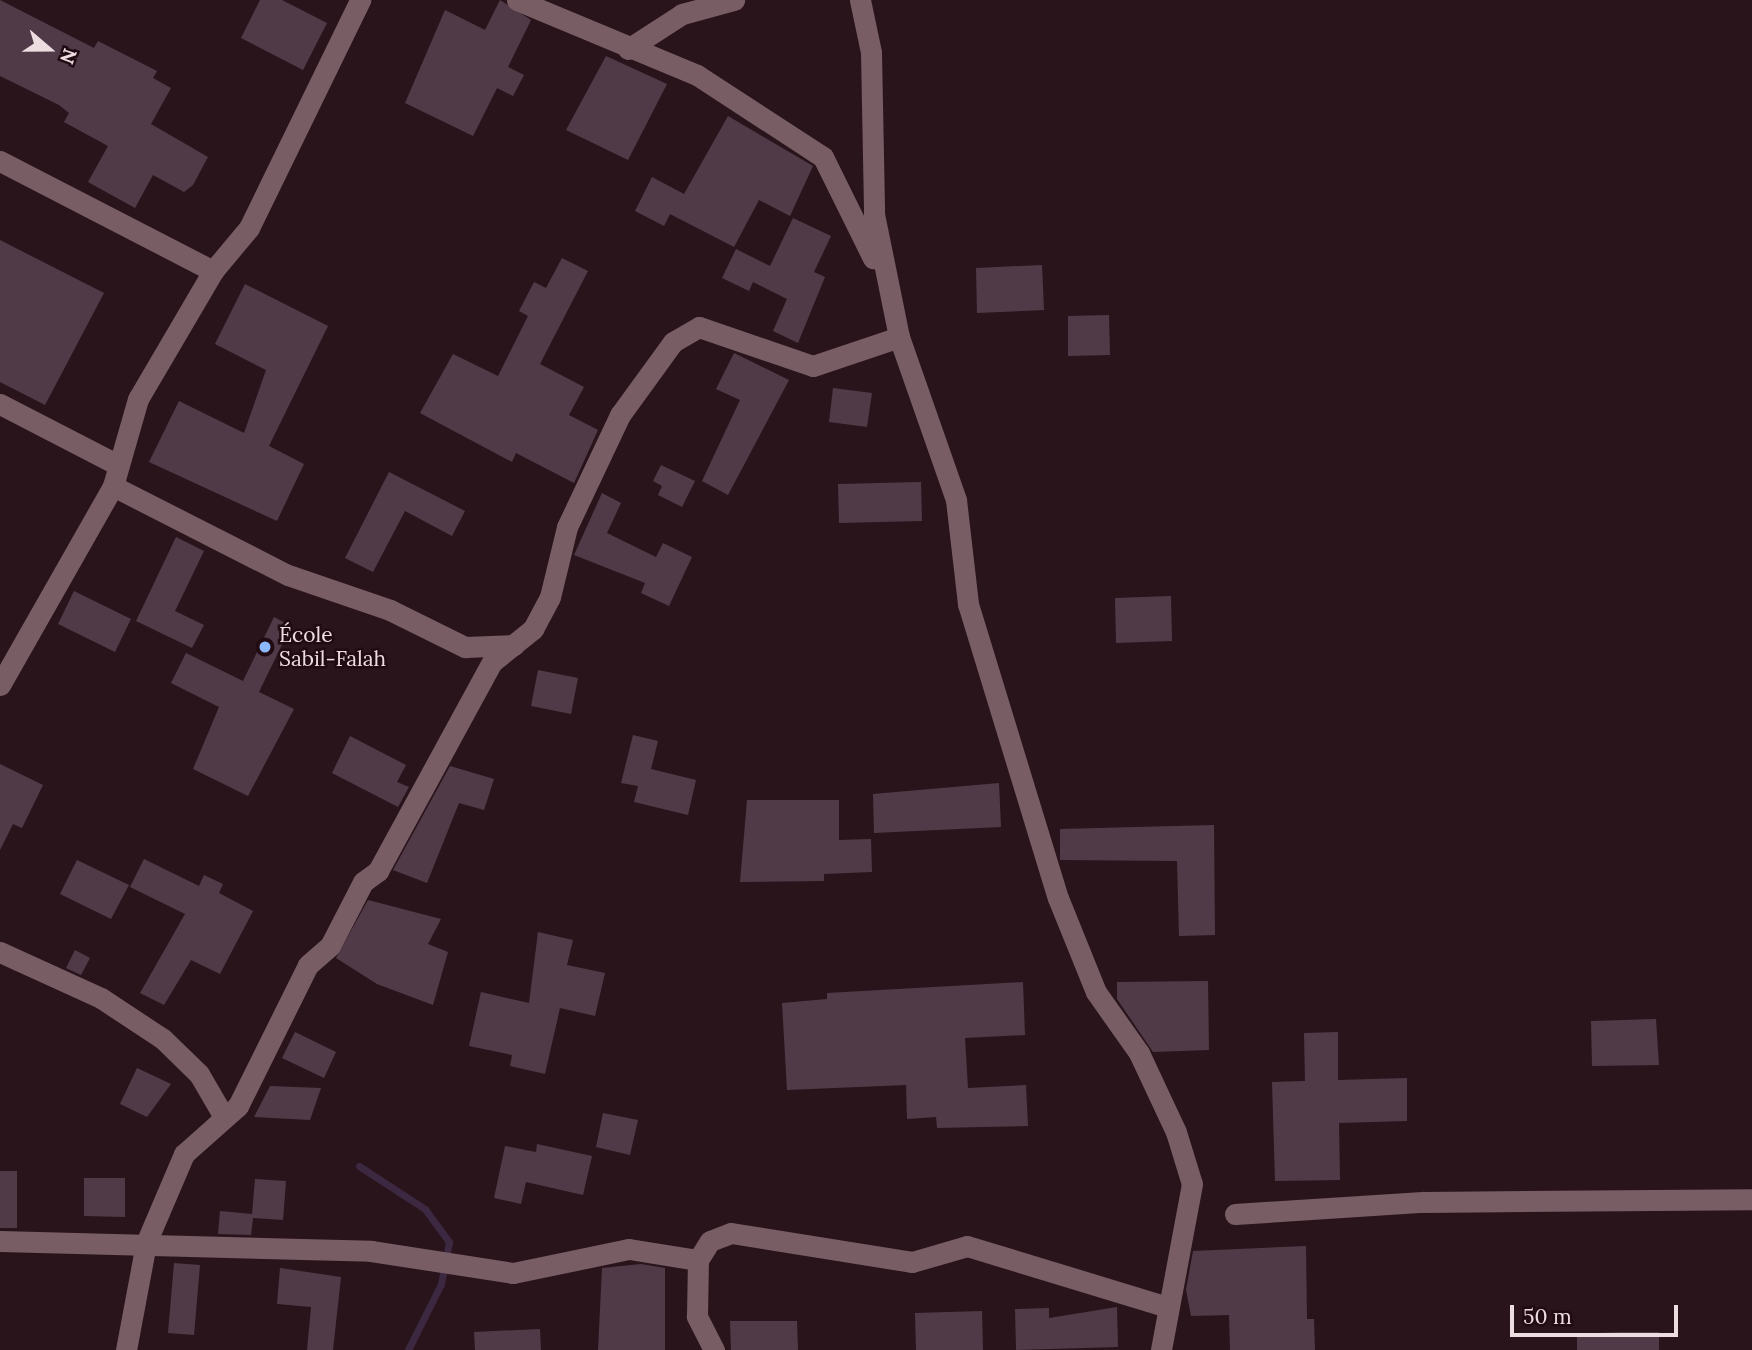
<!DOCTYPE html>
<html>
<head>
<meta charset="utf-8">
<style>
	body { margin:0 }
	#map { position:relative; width:1752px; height:1350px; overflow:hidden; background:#2a141b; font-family:Lora,serif }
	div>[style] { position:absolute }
	.stream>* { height:7px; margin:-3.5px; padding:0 3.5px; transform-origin:3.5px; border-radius:3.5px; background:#3c2840 }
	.building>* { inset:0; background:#503a48 }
	.minor>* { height:21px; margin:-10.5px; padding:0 10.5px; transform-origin:10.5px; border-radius:10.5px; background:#785d64 }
	.dots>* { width:19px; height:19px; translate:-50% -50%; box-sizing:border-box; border:4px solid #200b12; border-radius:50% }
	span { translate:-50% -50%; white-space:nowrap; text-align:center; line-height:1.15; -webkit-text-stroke:5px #200b12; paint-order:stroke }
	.poi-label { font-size:21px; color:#eddde1 }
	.left { translate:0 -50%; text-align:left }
	.north { position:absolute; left:14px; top:14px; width:70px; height:70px; -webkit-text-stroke:5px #200b12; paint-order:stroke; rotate:110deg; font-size:19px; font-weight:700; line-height:28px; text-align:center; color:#eddde1 }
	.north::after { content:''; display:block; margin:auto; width:24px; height:32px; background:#eddde1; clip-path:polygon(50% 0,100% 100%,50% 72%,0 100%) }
	.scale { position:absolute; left:1510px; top:1305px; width:168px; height:32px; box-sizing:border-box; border:4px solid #eddde1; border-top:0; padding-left:9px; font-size:21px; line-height:24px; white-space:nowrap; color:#eddde1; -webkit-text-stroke:5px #200b12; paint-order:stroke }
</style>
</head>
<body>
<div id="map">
	<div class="stream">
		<i style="left:359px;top:1166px;width:79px;rotate:33.1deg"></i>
		<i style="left:425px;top:1209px;width:41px;rotate:54deg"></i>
		<i style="left:449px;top:1242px;width:43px;rotate:100.8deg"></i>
		<i style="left:441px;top:1284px;width:74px;rotate:116.6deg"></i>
	</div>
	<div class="building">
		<i style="clip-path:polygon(0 0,94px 48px,98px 41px,157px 71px,153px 78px,171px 88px,151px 124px,208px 157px,193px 185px,184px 192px,153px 175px,135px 208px,88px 182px,108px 146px,64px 122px,69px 113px,59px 105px,0 76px)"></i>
		<i style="clip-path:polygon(260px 0,282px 0,327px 23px,303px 70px,241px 38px)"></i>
		<i style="clip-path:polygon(500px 0,531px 20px,508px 67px,524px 75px,513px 96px,497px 88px,473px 136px,405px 103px,445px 10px,485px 30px)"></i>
		<i style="clip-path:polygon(606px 56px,667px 84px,628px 160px,566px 130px)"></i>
		<i style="clip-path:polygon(728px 116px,813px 166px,790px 216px,759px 200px,734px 247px,670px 214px,664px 226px,635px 211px,652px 177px,684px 194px)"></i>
		<i style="clip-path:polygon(793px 218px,831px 236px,814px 272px,825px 277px,798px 343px,773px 331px,787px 299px,753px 282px,749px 291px,722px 278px,736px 249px,770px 266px)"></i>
		<i style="clip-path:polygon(0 240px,104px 293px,45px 405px,0 382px)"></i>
		<i style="clip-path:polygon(562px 258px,588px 271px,540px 364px,584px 387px,569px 415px,598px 430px,574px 483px,516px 453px,512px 462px,420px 413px,453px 354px,498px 376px,528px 316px,519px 311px,534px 282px,546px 288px)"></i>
		<i style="clip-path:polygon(1042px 265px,1044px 310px,977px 313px,976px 268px)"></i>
		<i style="clip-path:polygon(245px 284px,328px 326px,269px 446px,304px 464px,277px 521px,149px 462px,179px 401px,244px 433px,266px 370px,215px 344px)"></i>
		<i style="clip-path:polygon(1109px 315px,1110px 355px,1068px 356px,1068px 316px)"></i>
		<i style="clip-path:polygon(734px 353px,789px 380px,728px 495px,702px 481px,740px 400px,716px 389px)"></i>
		<i style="clip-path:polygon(833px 388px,872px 393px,867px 427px,829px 422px)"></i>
		<i style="clip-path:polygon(661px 465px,695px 481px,682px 507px,658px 495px,662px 486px,653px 481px)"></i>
		<i style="clip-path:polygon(389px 472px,465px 511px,452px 536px,405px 511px,373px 572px,345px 558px)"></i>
		<i style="clip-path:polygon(921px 482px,922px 521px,839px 523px,838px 484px)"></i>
		<i style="clip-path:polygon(602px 493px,621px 503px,607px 533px,656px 557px,663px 543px,692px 557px,669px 606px,641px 593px,645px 583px,574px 555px)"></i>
		<i style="clip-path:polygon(176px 537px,204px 551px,175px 611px,204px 625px,192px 648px,136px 621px)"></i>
		<i style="clip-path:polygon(74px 591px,131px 619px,115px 652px,58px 624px)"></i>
		<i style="clip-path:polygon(1171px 596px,1172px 641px,1116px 643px,1115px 598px)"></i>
		<i style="clip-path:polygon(274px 617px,291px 626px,259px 692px,294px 709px,248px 796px,193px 769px,219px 707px,171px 683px,186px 653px,243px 681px)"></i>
		<i style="clip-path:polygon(538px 670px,578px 678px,571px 714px,531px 706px)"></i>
		<i style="clip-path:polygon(633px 735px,658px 741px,651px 769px,696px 780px,688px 815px,634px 802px,638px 786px,621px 783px)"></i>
		<i style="clip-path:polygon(350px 736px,406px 765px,397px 782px,409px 787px,398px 807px,332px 773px)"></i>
		<i style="clip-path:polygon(0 764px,43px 785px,22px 828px,13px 824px,0 850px)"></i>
		<i style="clip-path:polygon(450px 766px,494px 779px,484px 810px,459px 803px,427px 883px,393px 870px)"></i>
		<i style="clip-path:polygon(999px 783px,1001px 827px,874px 833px,873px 794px)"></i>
		<i style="clip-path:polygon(747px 800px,839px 800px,839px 840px,871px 839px,872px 872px,824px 874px,824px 881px,740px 882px)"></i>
		<i style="clip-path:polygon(1214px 825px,1215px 935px,1179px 936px,1177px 861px,1060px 860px,1060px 829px)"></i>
		<i style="clip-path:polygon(144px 859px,199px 886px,204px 875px,223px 884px,219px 893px,253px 911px,220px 974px,191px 960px,164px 1005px,140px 993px,185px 914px,130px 887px)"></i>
		<i style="clip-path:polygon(77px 860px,129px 885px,111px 919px,60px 894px)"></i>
		<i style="clip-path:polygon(368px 900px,441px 919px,428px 944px,448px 952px,433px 1005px,377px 984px,336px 958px)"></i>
		<i style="clip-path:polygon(538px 932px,573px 940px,567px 965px,605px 973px,595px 1016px,560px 1008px,545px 1074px,510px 1066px,512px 1055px,469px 1046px,481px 992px,529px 1003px)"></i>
		<i style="clip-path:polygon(75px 950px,90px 958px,81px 975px,66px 968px)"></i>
		<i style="clip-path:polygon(1208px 981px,1209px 1050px,1153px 1052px,1117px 999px,1117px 982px)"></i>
		<i style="clip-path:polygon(1023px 982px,1025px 1035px,965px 1038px,968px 1088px,1026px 1085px,1028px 1126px,937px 1128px,936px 1117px,907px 1119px,906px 1085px,787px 1090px,782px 1003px,827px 999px,827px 993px)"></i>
		<i style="clip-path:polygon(1656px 1019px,1659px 1065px,1592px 1066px,1591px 1021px)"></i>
		<i style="clip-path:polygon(295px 1032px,336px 1052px,324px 1078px,282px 1058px)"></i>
		<i style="clip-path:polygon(1338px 1032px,1338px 1080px,1407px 1078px,1407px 1121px,1339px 1123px,1340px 1180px,1275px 1181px,1272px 1082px,1305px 1081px,1304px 1033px)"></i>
		<i style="clip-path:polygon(137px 1068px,171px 1084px,147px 1117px,120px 1104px)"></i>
		<i style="clip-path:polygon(270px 1086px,321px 1088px,310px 1120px,254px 1117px)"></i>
		<i style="clip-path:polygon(603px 1113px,638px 1120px,630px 1155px,596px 1147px)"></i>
		<i style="clip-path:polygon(537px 1144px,592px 1156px,583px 1195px,526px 1182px,521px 1204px,494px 1198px,505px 1146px,536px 1152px)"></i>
		<i style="clip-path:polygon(0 1171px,17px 1171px,17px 1228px,0 1228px)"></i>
		<i style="clip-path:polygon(84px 1178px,125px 1178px,125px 1217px,84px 1216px)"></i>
		<i style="clip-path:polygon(255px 1179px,286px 1181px,283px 1220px,253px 1218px,251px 1235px,218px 1234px,220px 1211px,252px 1214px)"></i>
		<i style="clip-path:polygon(1306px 1246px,1307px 1319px,1314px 1319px,1315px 1350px,1230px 1350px,1229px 1315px,1191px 1316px,1186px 1290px,1193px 1251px)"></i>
		<i style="clip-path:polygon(174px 1263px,200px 1265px,194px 1335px,168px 1333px)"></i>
		<i style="clip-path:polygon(641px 1264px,665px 1268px,665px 1350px,598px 1350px,602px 1268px)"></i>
		<i style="clip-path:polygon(280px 1268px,341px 1277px,333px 1350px,307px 1350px,311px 1307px,277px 1304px)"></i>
		<i style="clip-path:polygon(1117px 1307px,1118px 1347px,1016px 1350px,1015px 1309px,1049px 1308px,1049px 1318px)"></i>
		<i style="clip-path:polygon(982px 1311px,983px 1350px,916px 1350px,915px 1313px)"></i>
		<i style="clip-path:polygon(730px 1321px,797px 1321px,798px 1350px,731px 1350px)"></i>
		<i style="clip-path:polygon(540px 1329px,541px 1350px,475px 1350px,474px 1332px)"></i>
		<i style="clip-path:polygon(1620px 1332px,1659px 1332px,1659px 1350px,1577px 1350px,1577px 1334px)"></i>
	</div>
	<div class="minor">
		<i style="left:517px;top:0;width:195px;rotate:22.6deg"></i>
		<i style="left:697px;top:75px;width:150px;rotate:33.1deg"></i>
		<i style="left:823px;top:157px;width:113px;rotate:63.7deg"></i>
		<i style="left:860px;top:0;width:53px;rotate:78.1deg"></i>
		<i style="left:871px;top:52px;width:162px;rotate:88.9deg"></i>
		<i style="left:874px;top:214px;width:126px;rotate:78.5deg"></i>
		<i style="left:899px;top:337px;width:173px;rotate:70.7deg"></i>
		<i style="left:956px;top:500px;width:105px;rotate:83.4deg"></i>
		<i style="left:968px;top:604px;width:307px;rotate:73deg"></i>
		<i style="left:1058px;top:898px;width:101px;rotate:68deg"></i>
		<i style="left:1096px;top:992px;width:75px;rotate:54.8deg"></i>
		<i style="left:1139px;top:1053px;width:87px;rotate:64.9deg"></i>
		<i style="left:1176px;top:1132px;width:54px;rotate:72.9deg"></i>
		<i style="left:1192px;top:1184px;width:169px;rotate:100.6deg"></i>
		<i style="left:628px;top:49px;width:64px;rotate:-32.9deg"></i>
		<i style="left:682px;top:14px;width:54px;rotate:-15.1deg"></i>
		<i style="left:0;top:161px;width:240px;rotate:27.3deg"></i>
		<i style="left:0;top:404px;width:131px;rotate:27.3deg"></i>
		<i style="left:113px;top:486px;width:196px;rotate:27deg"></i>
		<i style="left:288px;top:575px;width:108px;rotate:18.9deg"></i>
		<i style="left:390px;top:610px;width:84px;rotate:26.3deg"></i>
		<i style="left:465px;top:647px;width:49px;rotate:-2.3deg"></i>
		<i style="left:0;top:685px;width:229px;rotate:-60.4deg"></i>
		<i style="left:113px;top:486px;width:91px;rotate:-74deg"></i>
		<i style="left:138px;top:399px;width:148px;rotate:-59.6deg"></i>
		<i style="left:213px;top:271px;width:56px;rotate:-50.1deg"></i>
		<i style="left:249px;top:228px;width:254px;rotate:-64deg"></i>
		<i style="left:0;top:952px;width:111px;rotate:24.5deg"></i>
		<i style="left:101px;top:998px;width:74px;rotate:33.5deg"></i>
		<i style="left:163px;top:1039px;width:50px;rotate:44.2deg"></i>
		<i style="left:199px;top:1074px;width:50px;rotate:59.8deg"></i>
		<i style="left:1235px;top:1214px;width:188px;rotate:-3.7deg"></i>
		<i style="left:1423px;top:1202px;width:329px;rotate:-0.5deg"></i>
		<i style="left:0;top:1241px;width:371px;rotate:1.5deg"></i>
		<i style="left:371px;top:1251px;width:144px;rotate:8.8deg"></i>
		<i style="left:513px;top:1273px;width:118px;rotate:-11.7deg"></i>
		<i style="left:629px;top:1249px;width:70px;rotate:9.1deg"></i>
		<i style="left:126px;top:1350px;width:109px;rotate:-79.4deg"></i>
		<i style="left:146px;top:1243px;width:97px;rotate:-66.9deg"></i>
		<i style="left:184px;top:1154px;width:72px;rotate:-41.6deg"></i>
		<i style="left:238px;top:1106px;width:157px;rotate:-63.6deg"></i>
		<i style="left:308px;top:965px;width:29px;rotate:-41deg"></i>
		<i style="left:330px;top:946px;width:72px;rotate:-62.7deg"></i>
		<i style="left:363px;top:882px;width:19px;rotate:-36deg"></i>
		<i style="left:378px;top:871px;width:238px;rotate:-61.4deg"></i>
		<i style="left:492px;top:662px;width:53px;rotate:-38.8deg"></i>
		<i style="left:533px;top:629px;width:36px;rotate:-62deg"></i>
		<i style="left:550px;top:597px;width:72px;rotate:-76.3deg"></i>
		<i style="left:567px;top:527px;width:124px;rotate:-64.7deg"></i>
		<i style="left:620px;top:415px;width:90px;rotate:-54deg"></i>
		<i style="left:673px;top:342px;width:30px;rotate:-30deg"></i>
		<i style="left:699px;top:327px;width:120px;rotate:18.9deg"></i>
		<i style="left:813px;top:366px;width:91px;rotate:-18.6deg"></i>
		<i style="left:714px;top:1350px;width:38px;rotate:-117deg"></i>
		<i style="left:697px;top:1316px;width:56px;rotate:-89deg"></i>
		<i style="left:698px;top:1260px;width:22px;rotate:-58deg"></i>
		<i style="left:710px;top:1241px;width:22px;rotate:-21deg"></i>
		<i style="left:731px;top:1233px;width:183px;rotate:9.1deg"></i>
		<i style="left:912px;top:1262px;width:57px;rotate:-16.2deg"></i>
		<i style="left:967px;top:1246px;width:207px;rotate:16.9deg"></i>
	</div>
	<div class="dots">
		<i style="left:265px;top:647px;background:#8cb9fc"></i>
	</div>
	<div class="poi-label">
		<span class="left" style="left:279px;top:647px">École<br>Sabil-Falah</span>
	</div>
	<div class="north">N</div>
	<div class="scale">50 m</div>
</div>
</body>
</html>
